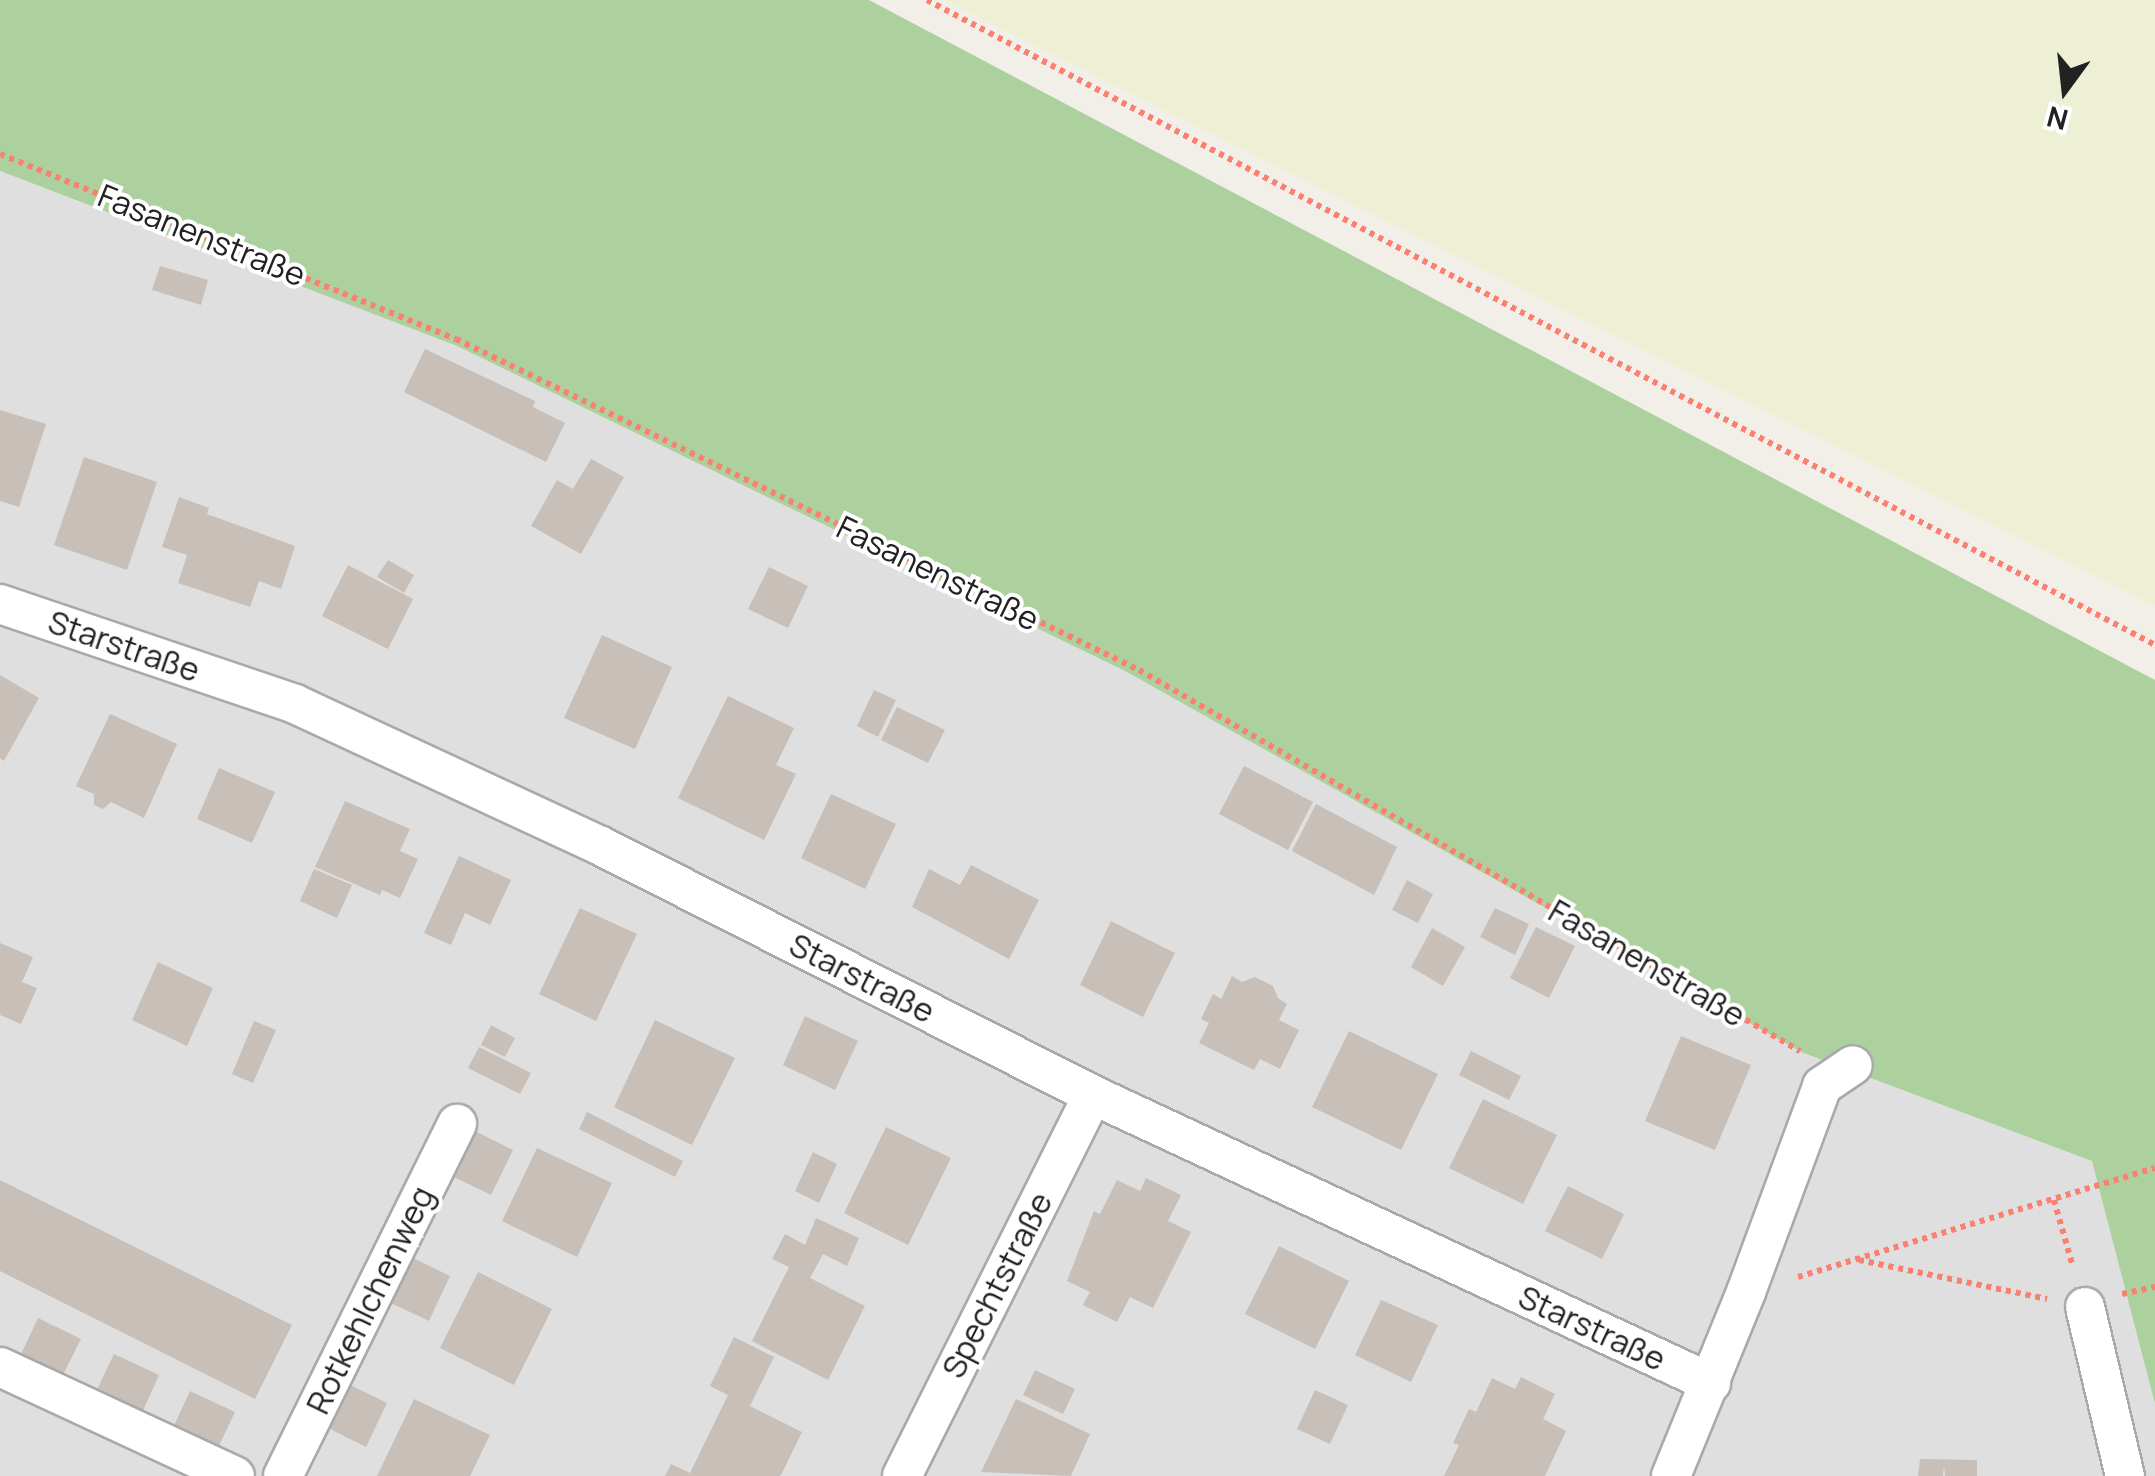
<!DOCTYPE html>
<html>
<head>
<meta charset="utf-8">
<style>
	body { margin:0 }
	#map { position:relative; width:2155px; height:1476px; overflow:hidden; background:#f2efe9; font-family:Manrope,sans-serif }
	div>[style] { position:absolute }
	.residential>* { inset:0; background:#e0dfdf }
	.farmland>* { inset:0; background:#eef0d5 }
	.forest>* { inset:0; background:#add19e }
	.building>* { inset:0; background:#c7bfb8 }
	.path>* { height:6px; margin-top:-3px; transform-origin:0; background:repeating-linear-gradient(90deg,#fa8072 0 5px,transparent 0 10px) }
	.roads { filter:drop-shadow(2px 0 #a9a9a9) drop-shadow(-2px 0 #a9a9a9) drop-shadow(0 2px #a9a9a9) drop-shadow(0 -2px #a9a9a9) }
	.minor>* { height:38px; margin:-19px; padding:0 19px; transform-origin:19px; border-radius:19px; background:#fff }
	span { translate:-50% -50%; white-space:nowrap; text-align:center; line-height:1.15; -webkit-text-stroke:8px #fff; paint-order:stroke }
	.street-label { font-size:32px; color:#222 }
	.north { position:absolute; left:2015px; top:40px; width:100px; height:100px; -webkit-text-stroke:8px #fff; paint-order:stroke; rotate:195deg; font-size:28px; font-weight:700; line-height:40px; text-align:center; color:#222 }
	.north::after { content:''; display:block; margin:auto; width:35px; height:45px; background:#222; clip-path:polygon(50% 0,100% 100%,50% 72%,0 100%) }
</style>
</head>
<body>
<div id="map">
	<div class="residential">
		<i style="clip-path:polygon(0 171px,457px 346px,1127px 672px,1801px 1052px,2093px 1161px,2155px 1404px,2155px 1476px,0 1476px)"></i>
	</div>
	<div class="farmland">
		<i style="clip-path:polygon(944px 0,2155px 0,2155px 606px)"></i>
	</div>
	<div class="forest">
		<i style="clip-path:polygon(0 0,869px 0,2155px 680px,2155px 1404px,2092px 1161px,1801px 1052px,1127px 672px,457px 346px,0 171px)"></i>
	</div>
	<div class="building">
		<i style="clip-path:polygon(160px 266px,208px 280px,201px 305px,152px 290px)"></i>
		<i style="clip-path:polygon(425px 349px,535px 401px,533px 407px,565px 423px,546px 462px,404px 392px)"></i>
		<i style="clip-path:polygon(0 410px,46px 424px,19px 507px,0 501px)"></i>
		<i style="clip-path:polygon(84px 457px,157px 482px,127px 570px,54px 545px)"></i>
		<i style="clip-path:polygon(591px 459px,624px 477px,581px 554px,531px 526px,557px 480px,573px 489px)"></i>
		<i style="clip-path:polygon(179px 497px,209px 508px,207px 514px,295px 546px,281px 589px,259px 581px,250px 607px,178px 583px,187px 555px,162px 547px)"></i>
		<i style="clip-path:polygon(388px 560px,414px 575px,404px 593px,377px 577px)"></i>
		<i style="clip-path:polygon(348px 565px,413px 599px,388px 649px,322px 616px)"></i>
		<i style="clip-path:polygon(769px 567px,808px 586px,788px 628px,748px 609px)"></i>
		<i style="clip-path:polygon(602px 635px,672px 667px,635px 749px,564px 718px)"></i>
		<i style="clip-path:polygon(0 675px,39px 698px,4px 761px,0 758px)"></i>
		<i style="clip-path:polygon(874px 690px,896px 700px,878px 737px,857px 726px)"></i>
		<i style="clip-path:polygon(728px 696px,794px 728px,776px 765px,796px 774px,764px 840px,678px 798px)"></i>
		<i style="clip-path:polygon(897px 707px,945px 730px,928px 763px,881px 740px)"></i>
		<i style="clip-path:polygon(110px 714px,177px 744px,144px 818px,111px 802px,103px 809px,94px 805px,94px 794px,76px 786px)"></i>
		<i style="clip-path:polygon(1244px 766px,1313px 802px,1288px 850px,1219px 814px)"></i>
		<i style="clip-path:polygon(219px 768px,275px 792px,252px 843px,197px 819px)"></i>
		<i style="clip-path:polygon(831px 794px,896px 824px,865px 889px,801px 858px)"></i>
		<i style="clip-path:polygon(345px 801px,410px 829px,400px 851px,418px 859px,400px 898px,382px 890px,380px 895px,315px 867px)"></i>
		<i style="clip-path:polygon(1316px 804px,1397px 847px,1374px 895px,1292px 851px)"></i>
		<i style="clip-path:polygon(459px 856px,511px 880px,490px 925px,465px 913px,451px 945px,424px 933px)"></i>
		<i style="clip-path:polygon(971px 865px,1039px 900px,1009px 959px,912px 907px,929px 869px,960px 885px)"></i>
		<i style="clip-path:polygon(314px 869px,352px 885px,337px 918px,300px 901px)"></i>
		<i style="clip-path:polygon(1407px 880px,1433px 894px,1418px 923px,1392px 910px)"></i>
		<i style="clip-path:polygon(580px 908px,637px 934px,596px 1021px,539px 994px)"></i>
		<i style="clip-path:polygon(1495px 908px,1529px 924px,1515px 955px,1480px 937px)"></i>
		<i style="clip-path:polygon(1111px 921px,1175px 953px,1143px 1017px,1080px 985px)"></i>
		<i style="clip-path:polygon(1536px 927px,1575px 946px,1549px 998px,1510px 978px)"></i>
		<i style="clip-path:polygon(1432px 928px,1465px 947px,1443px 986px,1411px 967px)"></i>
		<i style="clip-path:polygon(0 943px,33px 957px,22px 982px,37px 988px,21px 1024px,0 1015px)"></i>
		<i style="clip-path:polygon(158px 962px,213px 988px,187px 1046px,132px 1020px)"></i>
		<i style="clip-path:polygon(1232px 976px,1242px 982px,1255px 977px,1273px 986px,1278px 998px,1287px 1004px,1279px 1020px,1299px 1030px,1280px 1069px,1260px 1059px,1254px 1070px,1199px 1043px,1209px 1023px,1201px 1019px,1213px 994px,1221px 999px)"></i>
		<i style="clip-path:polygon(805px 1016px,858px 1041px,835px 1090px,783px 1065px)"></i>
		<i style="clip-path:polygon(655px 1020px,735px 1058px,692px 1145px,614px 1107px)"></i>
		<i style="clip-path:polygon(254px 1021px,276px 1030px,253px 1083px,232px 1074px)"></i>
		<i style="clip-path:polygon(491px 1025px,515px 1038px,505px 1057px,481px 1045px)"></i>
		<i style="clip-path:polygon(1349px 1031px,1438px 1074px,1401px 1150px,1312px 1107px)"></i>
		<i style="clip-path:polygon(1681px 1036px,1751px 1065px,1715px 1150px,1645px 1121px)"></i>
		<i style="clip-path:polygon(479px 1047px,531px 1073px,520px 1094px,468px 1068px)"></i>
		<i style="clip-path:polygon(1471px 1051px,1521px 1076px,1509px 1100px,1459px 1075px)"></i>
		<i style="clip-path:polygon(1483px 1099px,1557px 1135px,1523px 1204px,1449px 1168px)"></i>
		<i style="clip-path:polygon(587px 1112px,683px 1161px,675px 1177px,579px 1129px)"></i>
		<i style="clip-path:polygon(886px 1127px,951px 1158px,908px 1245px,844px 1213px)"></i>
		<i style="clip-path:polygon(473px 1130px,513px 1150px,491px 1195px,450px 1175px)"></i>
		<i style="clip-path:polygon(537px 1148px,612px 1183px,577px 1257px,502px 1221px)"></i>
		<i style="clip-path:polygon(813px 1152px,837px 1164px,819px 1203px,795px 1191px)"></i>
		<i style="clip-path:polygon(1146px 1178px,1181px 1195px,1168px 1221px,1191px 1232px,1153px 1308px,1130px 1297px,1117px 1322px,1083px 1305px,1090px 1292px,1067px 1281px,1094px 1211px,1100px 1214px,1117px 1180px,1140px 1191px)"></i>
		<i style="clip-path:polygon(0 1180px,292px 1325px,255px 1399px,0 1271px)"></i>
		<i style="clip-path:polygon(1568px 1186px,1624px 1214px,1602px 1259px,1545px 1231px)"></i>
		<i style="clip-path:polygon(816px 1218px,859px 1238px,847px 1266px,823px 1254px,810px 1278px,865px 1306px,828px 1380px,752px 1341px,789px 1267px,772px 1259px,785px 1234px,805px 1245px)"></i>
		<i style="clip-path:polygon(1279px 1246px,1349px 1281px,1315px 1349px,1245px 1314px)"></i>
		<i style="clip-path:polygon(411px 1257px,450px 1276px,429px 1321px,389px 1302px)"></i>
		<i style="clip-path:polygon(478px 1272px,552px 1309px,514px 1385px,440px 1348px)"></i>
		<i style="clip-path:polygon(1381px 1300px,1438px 1325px,1411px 1382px,1355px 1355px)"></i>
		<i style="clip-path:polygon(38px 1318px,81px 1339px,63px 1375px,21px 1354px)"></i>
		<i style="clip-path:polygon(734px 1337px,774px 1357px,750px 1406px,802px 1432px,783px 1471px,780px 1476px,665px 1476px,671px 1464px,690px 1473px,728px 1395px,710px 1386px)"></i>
		<i style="clip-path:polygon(114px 1354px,159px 1375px,141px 1415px,95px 1394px)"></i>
		<i style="clip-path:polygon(1035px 1370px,1075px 1389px,1063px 1414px,1023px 1395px)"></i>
		<i style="clip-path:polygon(1521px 1377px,1555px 1394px,1543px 1419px,1566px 1431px,1545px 1476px,1444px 1476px,1459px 1445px,1453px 1443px,1469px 1409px,1476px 1412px,1492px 1378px,1515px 1389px)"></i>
		<i style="clip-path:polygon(348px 1384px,387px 1403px,366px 1447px,326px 1427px)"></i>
		<i style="clip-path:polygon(1315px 1390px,1348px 1405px,1330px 1444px,1297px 1429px)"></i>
		<i style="clip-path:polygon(190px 1391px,235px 1412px,217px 1450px,172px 1430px)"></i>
		<i style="clip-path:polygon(414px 1399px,490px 1435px,470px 1476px,377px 1476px)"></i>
		<i style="clip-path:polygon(1016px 1399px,1090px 1434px,1071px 1476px,981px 1472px)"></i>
		<i style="clip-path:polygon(1920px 1459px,1977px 1460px,1977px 1476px,1945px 1476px,1944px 1466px,1943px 1476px,1918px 1476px)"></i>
	</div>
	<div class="path">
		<i style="left:927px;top:0;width:1387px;rotate:27.71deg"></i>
		<i style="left:0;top:154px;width:492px;rotate:22.1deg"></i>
		<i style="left:456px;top:339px;width:759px;rotate:25.86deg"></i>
		<i style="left:1139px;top:670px;width:763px;rotate:29.96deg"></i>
		<i style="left:2054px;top:1200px;width:70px;rotate:74.2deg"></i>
		<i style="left:1859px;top:1260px;width:192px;rotate:11.7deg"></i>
		<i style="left:1798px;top:1277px;width:373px;rotate:-17deg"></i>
		<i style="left:2122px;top:1294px;width:34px;rotate:-12deg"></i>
	</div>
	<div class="roads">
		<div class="minor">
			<i style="left:0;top:604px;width:311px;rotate:18.7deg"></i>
			<i style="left:295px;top:704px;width:337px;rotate:24.9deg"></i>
			<i style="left:601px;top:846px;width:551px;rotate:26.84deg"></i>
			<i style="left:1093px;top:1095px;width:682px;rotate:24.99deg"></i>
			<i style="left:2085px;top:1307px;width:174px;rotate:76.7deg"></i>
			<i style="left:0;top:1367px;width:259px;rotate:24.9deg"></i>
			<i style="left:283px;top:1476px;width:393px;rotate:-63.7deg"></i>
			<i style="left:902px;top:1476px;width:426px;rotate:-63.4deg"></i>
			<i style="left:1671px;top:1476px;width:199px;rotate:-67.8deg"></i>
			<i style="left:1746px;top:1292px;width:220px;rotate:-69.7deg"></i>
			<i style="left:1822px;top:1086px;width:37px;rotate:-34deg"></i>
		</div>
	</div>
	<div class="street-label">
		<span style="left:202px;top:235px;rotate:22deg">Fasanenstraße</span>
		<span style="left:938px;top:573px;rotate:26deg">Fasanenstraße</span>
		<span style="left:124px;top:646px;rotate:19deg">Starstraße</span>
		<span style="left:1647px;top:963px;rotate:30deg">Fasanenstraße</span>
		<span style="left:862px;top:978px;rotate:27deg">Starstraße</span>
		<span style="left:997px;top:1285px;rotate:-63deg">Spechtstraße</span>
		<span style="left:370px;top:1300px;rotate:-64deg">Rotkehlchenweg</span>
		<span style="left:1592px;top:1328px;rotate:25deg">Starstraße</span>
	</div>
	<div class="north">N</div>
</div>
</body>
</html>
